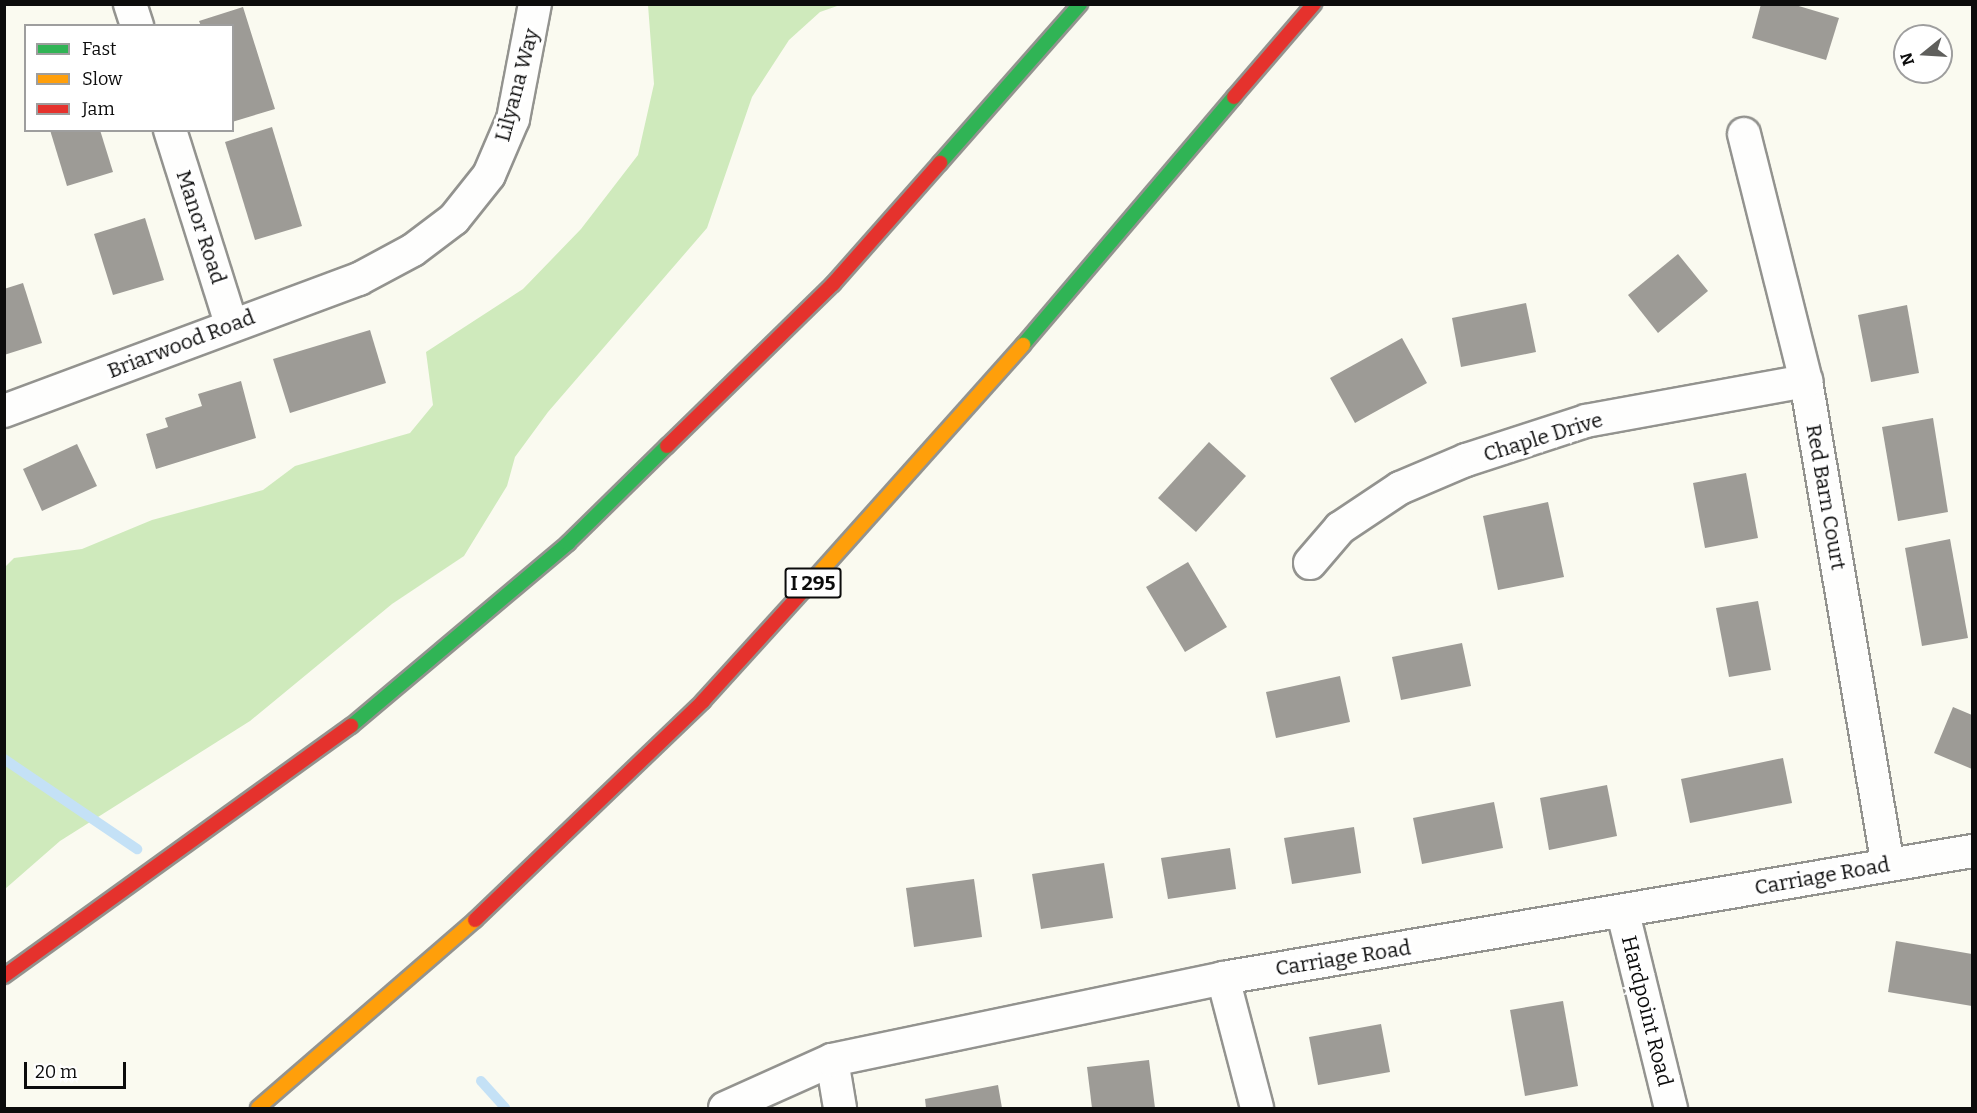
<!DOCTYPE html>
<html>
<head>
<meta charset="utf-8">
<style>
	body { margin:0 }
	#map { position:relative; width:1977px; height:1113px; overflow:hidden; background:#fafaf0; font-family:Bitter,serif }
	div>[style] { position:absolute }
	.forest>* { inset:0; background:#cfeabc }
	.stream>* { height:10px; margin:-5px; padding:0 5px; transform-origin:5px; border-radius:5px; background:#c4e1f6 }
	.building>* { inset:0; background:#9d9b96 }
	.roads { filter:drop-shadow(2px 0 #93938f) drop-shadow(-2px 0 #93938f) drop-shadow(0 2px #93938f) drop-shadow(0 -2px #93938f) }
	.street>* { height:32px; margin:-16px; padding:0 16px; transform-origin:16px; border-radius:16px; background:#fefefd }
	.fast>* { height:14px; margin:-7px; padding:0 7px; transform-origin:7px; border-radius:7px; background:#30b455 }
	.slow>* { height:14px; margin:-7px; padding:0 7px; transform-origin:7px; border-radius:7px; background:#ff9f0a }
	.jam>* { height:14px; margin:-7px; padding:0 7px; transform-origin:7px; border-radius:7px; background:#e5322d }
	span { translate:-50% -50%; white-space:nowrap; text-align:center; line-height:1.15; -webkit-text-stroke:6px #fff; paint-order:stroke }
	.shield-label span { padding:2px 4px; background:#fff; border:2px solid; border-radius:4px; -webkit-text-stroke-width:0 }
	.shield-label { font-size:20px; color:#0c0c0c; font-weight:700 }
	.street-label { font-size:21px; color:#0c0c0c }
	.frame { position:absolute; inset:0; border:6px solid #0c0c0c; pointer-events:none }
	.legend { position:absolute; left:24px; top:24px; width:210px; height:108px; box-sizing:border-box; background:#fff; border:2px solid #9e9e9e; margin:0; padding:8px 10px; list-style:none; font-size:18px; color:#0c0c0c }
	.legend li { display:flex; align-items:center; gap:12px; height:30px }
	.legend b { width:30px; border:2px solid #9e9e9e }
	.north { position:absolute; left:1893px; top:24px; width:60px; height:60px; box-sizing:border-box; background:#fff; border:2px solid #9e9e9e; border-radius:50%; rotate:252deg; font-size:16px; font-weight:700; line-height:24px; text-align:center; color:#0c0c0c }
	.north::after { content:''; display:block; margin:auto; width:21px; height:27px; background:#5f5f5c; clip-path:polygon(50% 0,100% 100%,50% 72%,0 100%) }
	.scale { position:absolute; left:24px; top:1062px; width:102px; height:27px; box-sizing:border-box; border:3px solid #0c0c0c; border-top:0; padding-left:8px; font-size:18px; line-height:21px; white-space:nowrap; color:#0c0c0c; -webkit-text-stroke:4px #fff; paint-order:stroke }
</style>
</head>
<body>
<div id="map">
	<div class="forest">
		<i style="clip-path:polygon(648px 5px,840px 5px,820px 12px,789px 40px,752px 97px,707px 228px,548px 412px,515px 457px,507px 486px,464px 556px,392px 604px,250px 721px,60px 841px,5px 889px,5px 567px,14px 558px,82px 549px,152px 520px,263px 490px,295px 466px,410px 433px,433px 405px,426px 352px,523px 289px,581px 229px,638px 155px,654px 84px)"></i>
	</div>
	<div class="stream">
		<i style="left:4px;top:759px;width:161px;rotate:34.1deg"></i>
		<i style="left:481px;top:1081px;width:36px;rotate:48deg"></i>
	</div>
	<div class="building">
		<i style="clip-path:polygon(1761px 4px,1792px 4px,1839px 18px,1826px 60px,1752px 38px)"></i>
		<i style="clip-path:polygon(243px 7px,275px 109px,232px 122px,232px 26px,201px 26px,199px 21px)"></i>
		<i style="clip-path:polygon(272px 127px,302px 226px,255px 240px,225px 142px)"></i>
		<i style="clip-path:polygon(50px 130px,100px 130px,113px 172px,67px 186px)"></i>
		<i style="clip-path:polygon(145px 218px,164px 280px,113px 295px,94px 234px)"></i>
		<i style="clip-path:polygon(1678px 254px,1708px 291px,1658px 333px,1628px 295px)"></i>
		<i style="clip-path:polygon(23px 283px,42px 343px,4px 355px,4px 289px)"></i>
		<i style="clip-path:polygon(1526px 303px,1536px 352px,1461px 367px,1452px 318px)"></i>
		<i style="clip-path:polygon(1907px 305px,1919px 373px,1871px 382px,1858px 315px)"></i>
		<i style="clip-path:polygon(370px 330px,386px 383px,290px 413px,273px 359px)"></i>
		<i style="clip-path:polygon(1402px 338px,1427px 383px,1355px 423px,1330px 378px)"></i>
		<i style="clip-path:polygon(241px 381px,256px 438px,156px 469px,146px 434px,168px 427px,165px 418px,202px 406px,198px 394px)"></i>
		<i style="clip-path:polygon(1933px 418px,1948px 512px,1898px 521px,1882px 427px)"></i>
		<i style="clip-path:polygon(1209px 442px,1246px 476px,1196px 532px,1158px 498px)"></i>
		<i style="clip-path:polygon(77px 444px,97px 486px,42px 511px,23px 469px)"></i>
		<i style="clip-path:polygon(1746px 473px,1758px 538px,1705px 548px,1693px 483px)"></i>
		<i style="clip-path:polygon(1548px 502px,1564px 577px,1498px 590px,1483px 516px)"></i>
		<i style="clip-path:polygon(1950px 539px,1968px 638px,1922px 646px,1905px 548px)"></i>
		<i style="clip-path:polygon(1188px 562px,1227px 627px,1185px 652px,1146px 587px)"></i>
		<i style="clip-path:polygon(1758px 601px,1771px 670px,1729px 677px,1716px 608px)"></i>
		<i style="clip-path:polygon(1462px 643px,1471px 686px,1401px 700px,1392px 657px)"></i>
		<i style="clip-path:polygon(1340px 676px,1350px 722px,1276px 738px,1266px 692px)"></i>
		<i style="clip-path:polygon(1953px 707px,1972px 715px,1972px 769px,1934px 753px)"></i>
		<i style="clip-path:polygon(1783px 758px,1792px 803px,1690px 823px,1681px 779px)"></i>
		<i style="clip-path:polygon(1607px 785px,1617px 836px,1549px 850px,1540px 798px)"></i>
		<i style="clip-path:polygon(1494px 802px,1503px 848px,1422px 864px,1413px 818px)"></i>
		<i style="clip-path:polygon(1354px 827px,1361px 873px,1292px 884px,1284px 838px)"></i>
		<i style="clip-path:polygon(1230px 848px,1236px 889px,1168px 899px,1161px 858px)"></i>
		<i style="clip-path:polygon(1104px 863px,1113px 918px,1041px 929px,1032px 874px)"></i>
		<i style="clip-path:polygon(974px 879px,982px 937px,914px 947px,906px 888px)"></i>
		<i style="clip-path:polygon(1896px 941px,1972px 954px,1972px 1006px,1888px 992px)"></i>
		<i style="clip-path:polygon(1563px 1001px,1578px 1086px,1525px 1096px,1510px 1010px)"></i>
		<i style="clip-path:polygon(1381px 1024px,1390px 1072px,1318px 1085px,1309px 1037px)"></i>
		<i style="clip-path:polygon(1149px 1060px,1155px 1108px,1092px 1108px,1087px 1067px)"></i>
		<i style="clip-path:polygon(998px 1085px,1002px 1108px,926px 1108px,925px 1099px)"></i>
	</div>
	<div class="roads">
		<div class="street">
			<i style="left:130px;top:4px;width:23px;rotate:72deg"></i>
			<i style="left:170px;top:130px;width:203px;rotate:72.5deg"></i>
			<i style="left:1744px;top:134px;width:255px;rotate:75.9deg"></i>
			<i style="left:1806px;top:381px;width:490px;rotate:80.4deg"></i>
			<i style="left:4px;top:411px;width:379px;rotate:-20.4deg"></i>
			<i style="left:359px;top:279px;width:61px;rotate:-28.2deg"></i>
			<i style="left:413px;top:250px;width:51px;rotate:-37.1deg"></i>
			<i style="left:454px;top:219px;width:56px;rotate:-51.5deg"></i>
			<i style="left:489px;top:175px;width:61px;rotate:-66.8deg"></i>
			<i style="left:513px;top:119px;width:117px;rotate:-79.2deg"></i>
			<i style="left:1310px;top:563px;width:46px;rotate:-49.4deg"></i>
			<i style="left:1340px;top:528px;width:72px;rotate:-33.7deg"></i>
			<i style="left:1400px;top:488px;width:72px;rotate:-23deg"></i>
			<i style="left:1466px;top:460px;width:126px;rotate:-18deg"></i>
			<i style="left:1586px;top:421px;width:224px;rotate:-10.3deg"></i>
			<i style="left:1623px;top:913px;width:201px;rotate:76.2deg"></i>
			<i style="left:1223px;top:978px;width:134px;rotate:75.3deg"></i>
			<i style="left:832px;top:1060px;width:49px;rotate:80.5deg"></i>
			<i style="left:725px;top:1108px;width:117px;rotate:-24.2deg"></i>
			<i style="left:832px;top:1060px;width:400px;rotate:-11.8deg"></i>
			<i style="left:1223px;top:978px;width:760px;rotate:-9.62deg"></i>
		</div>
		<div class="fast">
			<i style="left:940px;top:163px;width:212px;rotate:-48.6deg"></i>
			<i style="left:1023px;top:345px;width:326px;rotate:-49.6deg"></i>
			<i style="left:351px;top:726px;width:284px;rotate:-40.1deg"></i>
			<i style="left:568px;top:543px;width:139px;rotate:-44.4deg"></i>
		</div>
		<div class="slow">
			<i style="left:804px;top:590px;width:329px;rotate:-48.2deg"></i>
			<i style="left:258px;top:1108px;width:287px;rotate:-40.9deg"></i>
		</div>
		<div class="jam">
			<i style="left:1234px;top:97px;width:123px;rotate:-49.3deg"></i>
			<i style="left:667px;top:446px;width:232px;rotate:-44.3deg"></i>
			<i style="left:833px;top:284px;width:162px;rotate:-48.5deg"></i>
			<i style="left:475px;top:920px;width:316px;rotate:-43.8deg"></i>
			<i style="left:703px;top:701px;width:150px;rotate:-47.7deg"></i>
			<i style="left:4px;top:976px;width:428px;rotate:-35.8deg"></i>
		</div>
	</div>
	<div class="shield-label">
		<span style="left:813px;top:583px">I 295</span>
	</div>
	<div class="street-label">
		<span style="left:517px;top:85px;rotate:-75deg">Lilyana Way</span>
		<span style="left:201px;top:227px;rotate:72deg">Manor Road</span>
		<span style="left:181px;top:344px;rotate:-21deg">Briarwood Road</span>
		<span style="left:1543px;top:437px;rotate:-17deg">Chaple Drive</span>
		<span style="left:1826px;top:497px;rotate:80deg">Red Barn Court</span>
		<span style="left:1822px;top:876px;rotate:-10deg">Carriage Road</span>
		<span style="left:1343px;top:958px;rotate:-9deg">Carriage Road</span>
		<span style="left:1647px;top:1011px;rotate:76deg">Hardpoint Road</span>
	</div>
	<div class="frame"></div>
	<ul class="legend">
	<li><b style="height:8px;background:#30b455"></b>Fast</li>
	<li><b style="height:8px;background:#ff9f0a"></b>Slow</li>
	<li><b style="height:8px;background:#e5322d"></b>Jam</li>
	</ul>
	<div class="north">N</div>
	<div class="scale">20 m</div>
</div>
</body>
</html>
